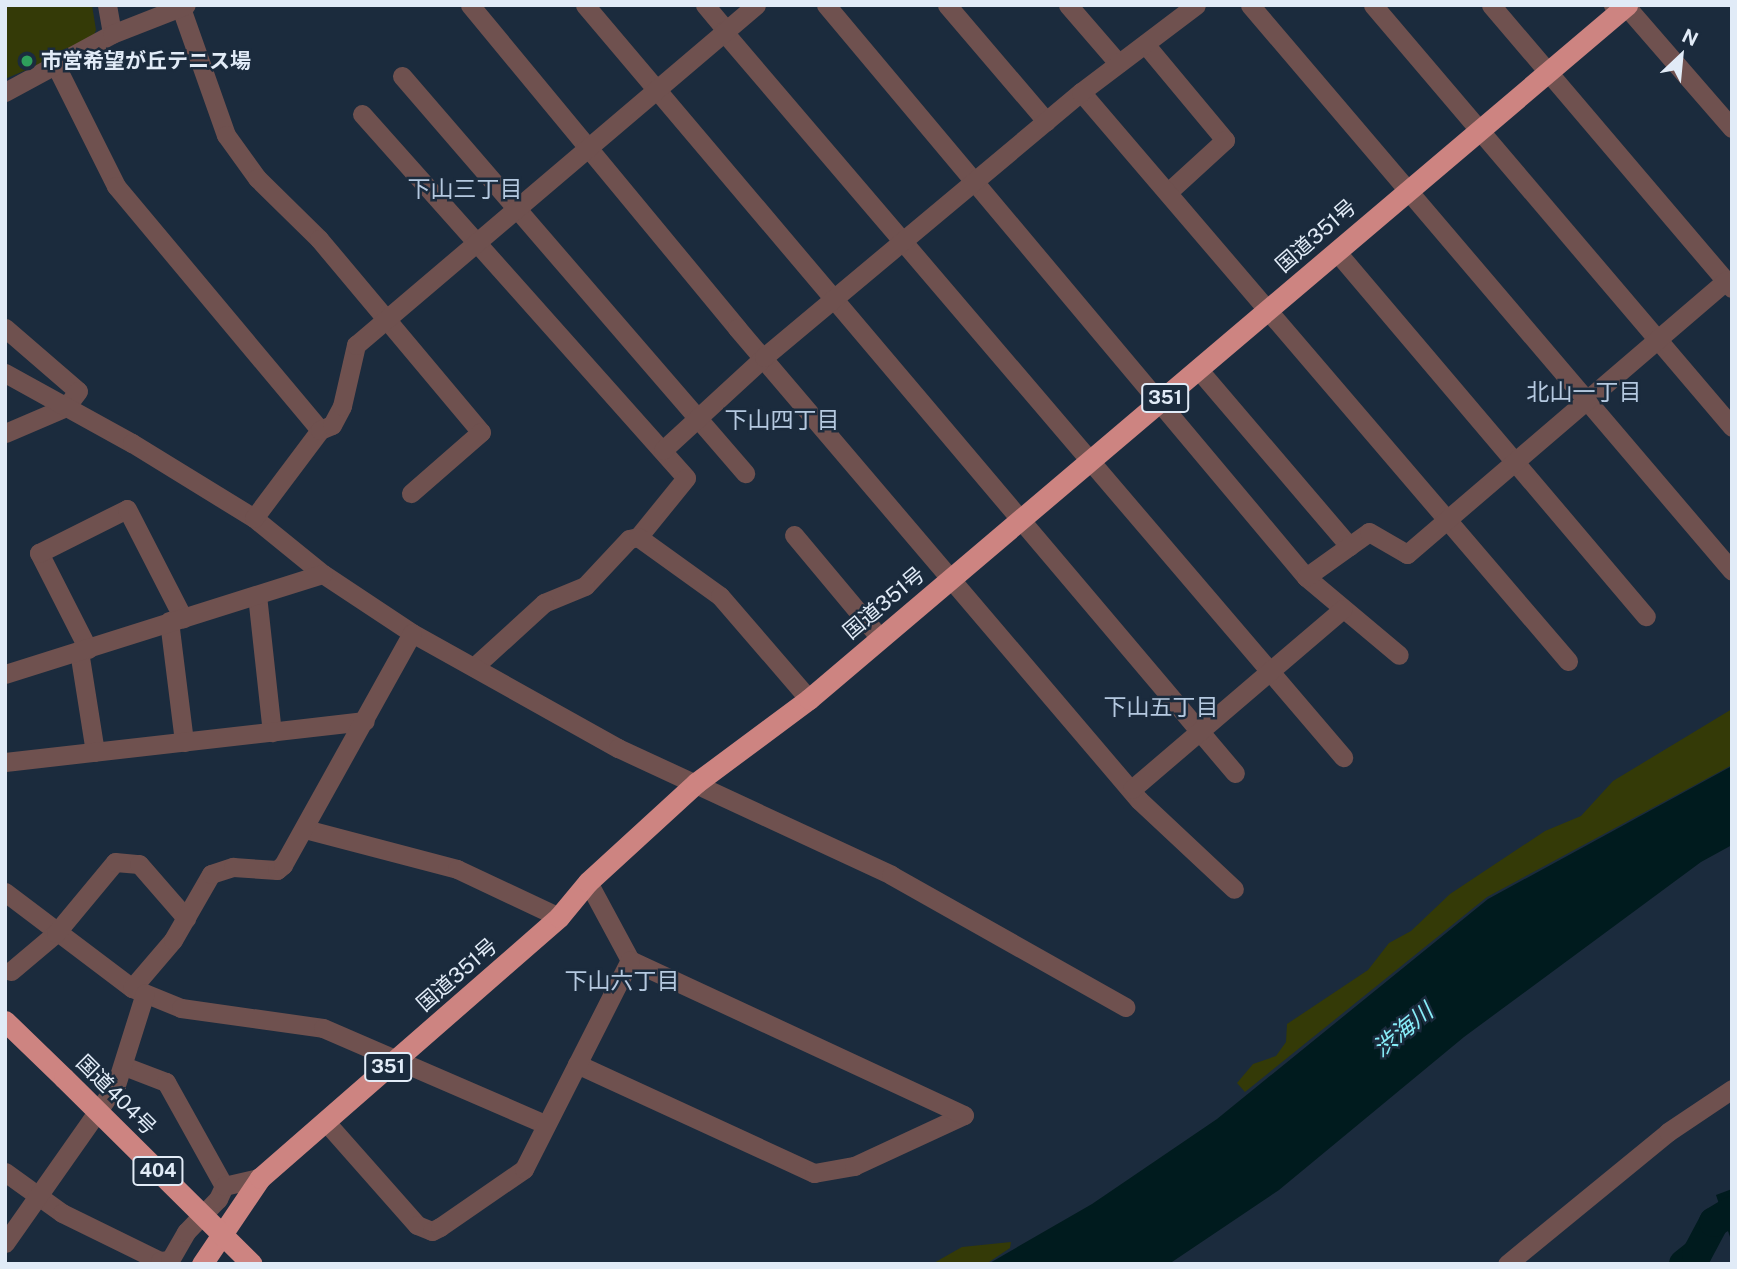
<!DOCTYPE html>
<html>
<head>
<meta charset="utf-8">
<style>
	body { margin:0 }
	#map { position:relative; width:1737px; height:1269px; overflow:hidden; background:#1b2b3d; font-family:"Public Sans","Noto Sans JP",sans-serif }
	div>[style] { position:absolute }
	.green>* { inset:0; background:#343a07 }
	.water>* { inset:0; background:#001b1e }
	.river>* { height:30px; margin:-15px; padding:0 15px; transform-origin:15px; border-radius:15px; background:#001b1e }
	.minor>* { height:19px; margin:-9.5px; padding:0 9.5px; transform-origin:9.5px; border-radius:9.5px; background:#6f514f }
	.highway>* { height:21px; margin:-10.5px; padding:0 10.5px; transform-origin:10.5px; border-radius:10.5px; background:#cd8481 }
	.highway-bridge>* { height:21px; margin:-10.5px; padding:0 10.5px; transform-origin:10.5px; border-radius:10.5px; background:#cd8481 }
	.dots>* { width:19px; height:19px; translate:-50% -50%; box-sizing:border-box; border:4px solid #1b2b3d; border-radius:50% }
	span { translate:-50% -50%; white-space:nowrap; text-align:center; line-height:1.15; -webkit-text-stroke:5px #1b2b3d; paint-order:stroke }
	.shield-label span { padding:2px 5px; background:#1b2b3d; border:2px solid; border-radius:5px; -webkit-text-stroke-width:0 }
	.shield-label { font-size:19px; color:#e1ebf7; font-weight:700 }
	.poi-label { font-size:21px; color:#e1ebf7; font-weight:700 }
	.left { translate:0 -50%; text-align:left }
	.street-label { font-size:21px; color:#e1ebf7 }
	.neighbourhood-label { font-size:23px; color:#b5c9e0 }
	.water-label { font-size:23px; color:#87ecf8; font-style:italic }
	.frame { position:absolute; inset:0; border:7px solid #e1ebf7; pointer-events:none }
	.north { position:absolute; left:1646px; top:21px; width:70px; height:70px; -webkit-text-stroke:5px #1b2b3d; paint-order:stroke; rotate:26deg; font-size:19px; font-weight:700; line-height:28px; text-align:center; color:#e1ebf7 }
	.north::after { content:''; display:block; margin:auto; width:24px; height:32px; background:#e1ebf7; clip-path:polygon(50% 0,100% 100%,50% 72%,0 100%) }
</style>
</head>
<body>
<div id="map">
	<div class="green">
		<i style="clip-path:polygon(5px 5px,92px 5px,96px 30px,91px 42px,5px 79px)"></i>
		<i style="clip-path:polygon(1732px 709px,1732px 765px,1487px 897px,1245px 1092px,1237px 1083px,1253px 1064px,1276px 1056px,1286px 1042px,1287px 1024px,1368px 970px,1389px 943px,1411px 931px,1450px 894px,1545px 831px,1581px 816px,1613px 781px)"></i>
		<i style="clip-path:polygon(1011px 1242px,1010px 1248px,986px 1264px,932px 1264px,962px 1247px)"></i>
	</div>
	<div class="water">
		<i style="clip-path:polygon(1732px 766px,1732px 845px,1701px 862px,1464px 1037px,1279px 1190px,1169px 1264px,988px 1264px,1092px 1204px,1217px 1119px,1488px 899px)"></i>
		<i style="clip-path:polygon(1732px 1189px,1732px 1243px,1716px 1195px)"></i>
	</div>
	<div class="river">
		<i style="left:1684px;top:1264px;width:16px;rotate:-38deg"></i>
		<i style="left:1697px;top:1254px;width:36px;rotate:-62deg"></i>
		<i style="left:1714px;top:1222px;width:21px;rotate:-31deg"></i>
	</div>
	<div class="minor">
		<i style="left:107px;top:5px;width:29px;rotate:80deg"></i>
		<i style="left:470px;top:5px;width:419px;rotate:50.4deg"></i>
		<i style="left:737px;top:328px;width:620px;rotate:49.58deg"></i>
		<i style="left:1139px;top:800px;width:130px;rotate:43.1deg"></i>
		<i style="left:585px;top:5px;width:1006px;rotate:49.76deg"></i>
		<i style="left:705px;top:5px;width:33px;rotate:50deg"></i>
		<i style="left:826px;top:5px;width:747px;rotate:50deg"></i>
		<i style="left:1306px;top:577px;width:121px;rotate:40deg"></i>
		<i style="left:947px;top:5px;width:153px;rotate:49.5deg"></i>
		<i style="left:1068px;top:5px;width:77px;rotate:49.2deg"></i>
		<i style="left:1250px;top:5px;width:743px;rotate:49.58deg"></i>
		<i style="left:1373px;top:5px;width:554px;rotate:49.61deg"></i>
		<i style="left:1491px;top:5px;width:372px;rotate:49.6deg"></i>
		<i style="left:1613px;top:5px;width:19px;rotate:21deg"></i>
		<i style="left:1631px;top:12px;width:154px;rotate:49deg"></i>
		<i style="left:181px;top:8px;width:135px;rotate:70.5deg"></i>
		<i style="left:226px;top:135px;width:53px;rotate:54.2deg"></i>
		<i style="left:257px;top:178px;width:87px;rotate:44.5deg"></i>
		<i style="left:319px;top:239px;width:252px;rotate:50deg"></i>
		<i style="left:481px;top:432px;width:93px;rotate:138.9deg"></i>
		<i style="left:723px;top:31px;width:955px;rotate:49.5deg"></i>
		<i style="left:1145px;top:44px;width:125px;rotate:50.2deg"></i>
		<i style="left:1225px;top:140px;width:77px;rotate:137.6deg"></i>
		<i style="left:57px;top:68px;width:132px;rotate:63.4deg"></i>
		<i style="left:116px;top:186px;width:318px;rotate:50.1deg"></i>
		<i style="left:402px;top:76px;width:525px;rotate:49.17deg"></i>
		<i style="left:5px;top:92px;width:122px;rotate:-28.5deg"></i>
		<i style="left:112px;top:34px;width:79px;rotate:-21.4deg"></i>
		<i style="left:1081px;top:92px;width:749px;rotate:49.44deg"></i>
		<i style="left:362px;top:114px;width:487px;rotate:48.3deg"></i>
		<i style="left:686px;top:478px;width:76px;rotate:129.1deg"></i>
		<i style="left:638px;top:537px;width:9px;rotate:167deg"></i>
		<i style="left:629px;top:539px;width:64px;rotate:133.1deg"></i>
		<i style="left:585px;top:586px;width:44px;rotate:157.5deg"></i>
		<i style="left:544px;top:603px;width:95px;rotate:137.6deg"></i>
		<i style="left:1336px;top:251px;width:479px;rotate:49.7deg"></i>
		<i style="left:5px;top:328px;width:96px;rotate:40.8deg"></i>
		<i style="left:78px;top:391px;width:20px;rotate:127deg"></i>
		<i style="left:66px;top:407px;width:66px;rotate:156.9deg"></i>
		<i style="left:1198px;top:369px;width:233px;rotate:49.5deg"></i>
		<i style="left:5px;top:373px;width:145px;rotate:28.9deg"></i>
		<i style="left:132px;top:443px;width:143px;rotate:31.6deg"></i>
		<i style="left:254px;top:518px;width:89px;rotate:39.1deg"></i>
		<i style="left:323px;top:574px;width:107px;rotate:33.5deg"></i>
		<i style="left:412px;top:633px;width:236px;rotate:29.2deg"></i>
		<i style="left:618px;top:748px;width:301px;rotate:24.9deg"></i>
		<i style="left:891px;top:875px;width:269px;rotate:29.4deg"></i>
		<i style="left:663px;top:450px;width:137px;rotate:-42.6deg"></i>
		<i style="left:764px;top:357px;width:413px;rotate:-39.9deg"></i>
		<i style="left:1081px;top:92px;width:144px;rotate:-37.1deg"></i>
		<i style="left:254px;top:518px;width:110px;rotate:-53.1deg"></i>
		<i style="left:320px;top:430px;width:13px;rotate:-23deg"></i>
		<i style="left:332px;top:425px;width:21px;rotate:-62deg"></i>
		<i style="left:342px;top:406px;width:63px;rotate:-77.1deg"></i>
		<i style="left:356px;top:345px;width:525px;rotate:-40.36deg"></i>
		<i style="left:794px;top:535px;width:134px;rotate:50.1deg"></i>
		<i style="left:638px;top:537px;width:101px;rotate:35.7deg"></i>
		<i style="left:720px;top:596px;width:136px;rotate:49.2deg"></i>
		<i style="left:1306px;top:577px;width:77px;rotate:-35.5deg"></i>
		<i style="left:1369px;top:532px;width:44px;rotate:30.1deg"></i>
		<i style="left:1407px;top:554px;width:420px;rotate:-40.6deg"></i>
		<i style="left:257px;top:595px;width:138px;rotate:83.8deg"></i>
		<i style="left:169px;top:621px;width:122px;rotate:82.9deg"></i>
		<i style="left:88px;top:649px;width:108px;rotate:-117deg"></i>
		<i style="left:39px;top:553px;width:98px;rotate:-26.6deg"></i>
		<i style="left:127px;top:509px;width:123px;rotate:62.8deg"></i>
		<i style="left:79px;top:651px;width:102px;rotate:81deg"></i>
		<i style="left:5px;top:674px;width:333px;rotate:-17.5deg"></i>
		<i style="left:5px;top:762px;width:362px;rotate:-6.5deg"></i>
		<i style="left:1132px;top:789px;width:277px;rotate:-40.5deg"></i>
		<i style="left:305px;top:829px;width:157px;rotate:14.7deg"></i>
		<i style="left:457px;top:869px;width:113px;rotate:25.2deg"></i>
		<i style="left:5px;top:892px;width:159px;rotate:37.1deg"></i>
		<i style="left:132px;top:988px;width:53px;rotate:22.2deg"></i>
		<i style="left:181px;top:1008px;width:143px;rotate:8deg"></i>
		<i style="left:323px;top:1028px;width:242px;rotate:23.4deg"></i>
		<i style="left:11px;top:971px;width:59px;rotate:-40.2deg"></i>
		<i style="left:56px;top:933px;width:92px;rotate:-50.3deg"></i>
		<i style="left:115px;top:862px;width:24px;rotate:5deg"></i>
		<i style="left:139px;top:864px;width:72px;rotate:49deg"></i>
		<i style="left:132px;top:988px;width:63px;rotate:-49.5deg"></i>
		<i style="left:173px;top:940px;width:76px;rotate:-60.1deg"></i>
		<i style="left:211px;top:874px;width:23px;rotate:-18deg"></i>
		<i style="left:233px;top:867px;width:44px;rotate:3.9deg"></i>
		<i style="left:277px;top:870px;width:8px;rotate:-40deg"></i>
		<i style="left:283px;top:865px;width:265px;rotate:-60.9deg"></i>
		<i style="left:577px;top:1064px;width:261px;rotate:24.7deg"></i>
		<i style="left:814px;top:1173px;width:41px;rotate:-9.9deg"></i>
		<i style="left:854px;top:1166px;width:121px;rotate:-24.9deg"></i>
		<i style="left:964px;top:1115px;width:368px;rotate:-155.1deg"></i>
		<i style="left:630px;top:960px;width:89px;rotate:-118.3deg"></i>
		<i style="left:124px;top:1066px;width:45px;rotate:20.9deg"></i>
		<i style="left:166px;top:1082px;width:119px;rotate:60.9deg"></i>
		<i style="left:325px;top:1121px;width:139px;rotate:48.5deg"></i>
		<i style="left:417px;top:1225px;width:16px;rotate:22deg"></i>
		<i style="left:432px;top:1231px;width:9px;rotate:-27deg"></i>
		<i style="left:440px;top:1227px;width:102px;rotate:-34.6deg"></i>
		<i style="left:524px;top:1169px;width:234px;rotate:-63.1deg"></i>
		<i style="left:5px;top:1172px;width:70px;rotate:35.7deg"></i>
		<i style="left:62px;top:1213px;width:109px;rotate:26.1deg"></i>
		<i style="left:160px;top:1261px;width:10px;rotate:-6deg"></i>
		<i style="left:170px;top:1260px;width:32px;rotate:-60deg"></i>
		<i style="left:186px;top:1232px;width:46px;rotate:-45.9deg"></i>
		<i style="left:218px;top:1199px;width:14px;rotate:-65deg"></i>
		<i style="left:224px;top:1186px;width:37px;rotate:-13deg"></i>
		<i style="left:5px;top:1243px;width:193px;rotate:-54.9deg"></i>
		<i style="left:116px;top:1085px;width:96px;rotate:-72.5deg"></i>
		<i style="left:1507px;top:1264px;width:208px;rotate:-39.3deg"></i>
		<i style="left:1668px;top:1132px;width:77px;rotate:-33.9deg"></i>
	</div>
	<div class="highway">
		<i style="left:5px;top:1021px;width:82px;rotate:44deg"></i>
		<i style="left:202px;top:1264px;width:104px;rotate:-56deg"></i>
		<i style="left:260px;top:1178px;width:397px;rotate:-41.1deg"></i>
		<i style="left:559px;top:917px;width:45px;rotate:-50.4deg"></i>
		<i style="left:588px;top:882px;width:147px;rotate:-42.5deg"></i>
		<i style="left:696px;top:783px;width:141px;rotate:-36.6deg"></i>
		<i style="left:809px;top:699px;width:1073px;rotate:-40.31deg"></i>
	</div>
	<div class="highway-bridge">
		<i style="left:64px;top:1078px;width:264px;rotate:44.7deg"></i>
	</div>
	<div class="dots">
		<i style="left:27px;top:61px;background:#2e9e5b"></i>
	</div>
	<div class="shield-label">
		<span style="left:1165px;top:398px">351</span>
		<span style="left:388px;top:1067px">351</span>
		<span style="left:158px;top:1171px">404</span>
	</div>
	<div class="poi-label">
		<span class="left" style="left:41px;top:61px">市営希望が丘テニス場</span>
	</div>
	<div class="street-label">
		<span style="left:1316px;top:236px;rotate:-41deg">国道351号</span>
		<span style="left:884px;top:603px;rotate:-40deg">国道351号</span>
		<span style="left:457px;top:975px;rotate:-41deg">国道351号</span>
		<span style="left:116px;top:1095px;rotate:45deg">国道404号</span>
	</div>
	<div class="neighbourhood-label">
		<span style="left:465px;top:189px">下山三丁目</span>
		<span style="left:1584px;top:392px">北山一丁目</span>
		<span style="left:782px;top:420px">下山四丁目</span>
		<span style="left:1161px;top:707px">下山五丁目</span>
		<span style="left:622px;top:981px">下山六丁目</span>
	</div>
	<div class="water-label">
		<span style="left:1403px;top:1030px;rotate:-39deg">渋海川</span>
	</div>
	<div class="frame"></div>
	<div class="north">N</div>
</div>
</body>
</html>
